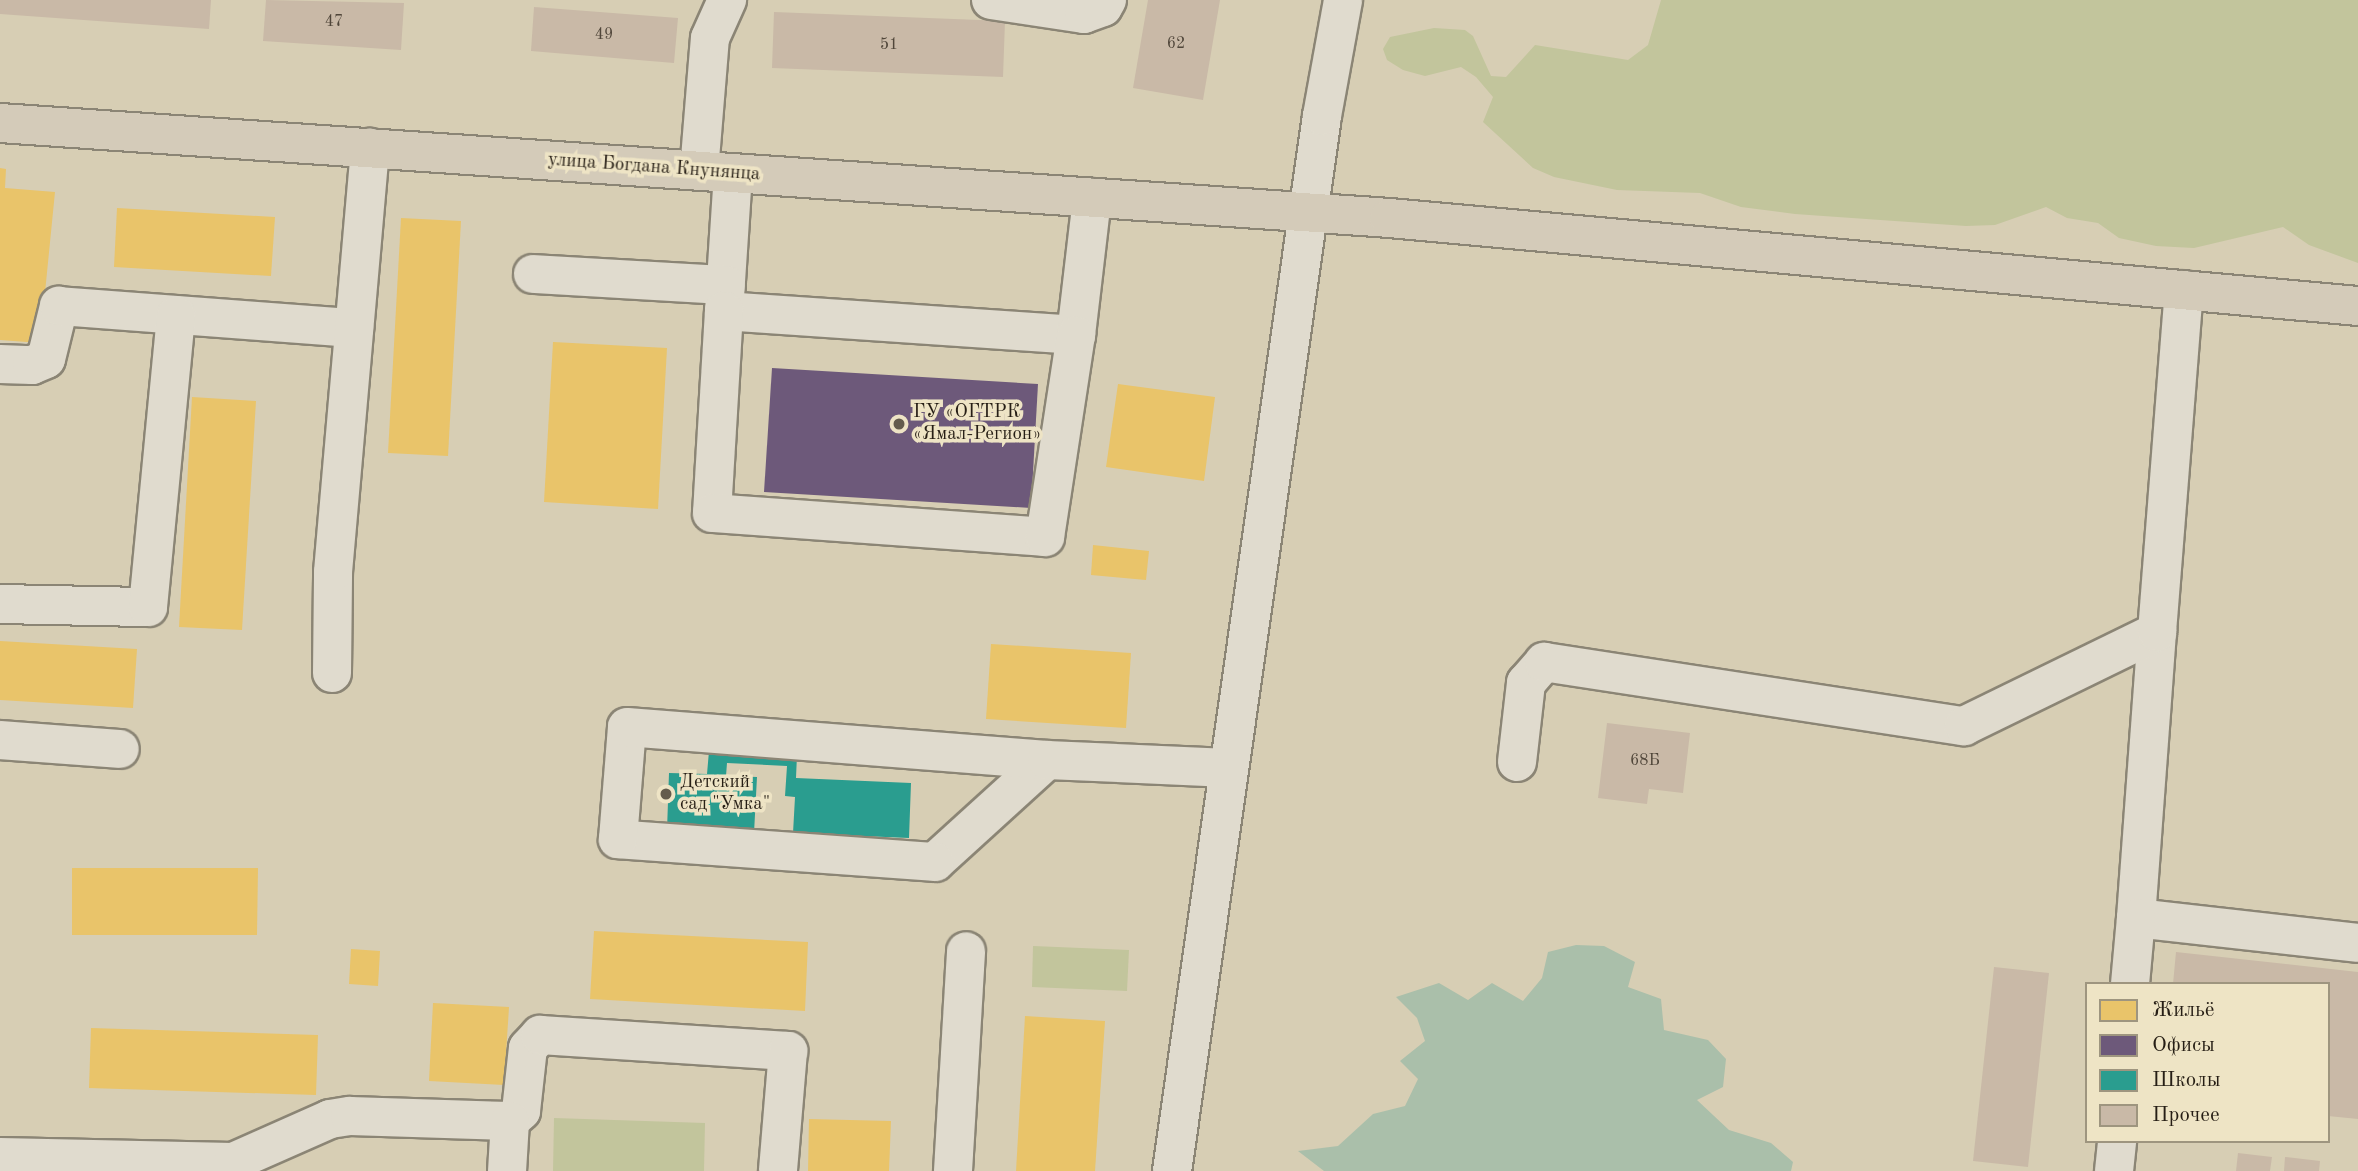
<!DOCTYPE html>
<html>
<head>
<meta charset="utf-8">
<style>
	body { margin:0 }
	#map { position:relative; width:2358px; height:1171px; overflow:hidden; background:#d7ceb4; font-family:"Old Standard TT",serif }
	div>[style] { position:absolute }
	.green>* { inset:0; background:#c2c59c }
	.water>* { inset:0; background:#aabfaa }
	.homes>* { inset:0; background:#e9c46a }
	.offices>* { inset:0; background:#6d597a }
	.schools>* { inset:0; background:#2a9d8f }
	.building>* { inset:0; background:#c9b9a7 }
	.roads { filter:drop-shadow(2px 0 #8b8575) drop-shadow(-2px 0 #8b8575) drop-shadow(0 2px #8b8575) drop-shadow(0 -2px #8b8575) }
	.minor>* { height:38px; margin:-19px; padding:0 19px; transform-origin:19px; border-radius:19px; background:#e0dbce }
	.major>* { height:38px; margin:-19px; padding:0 19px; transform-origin:19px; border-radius:19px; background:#d4cbb9 }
	.dots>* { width:19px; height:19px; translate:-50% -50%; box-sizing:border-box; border:4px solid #eee4c5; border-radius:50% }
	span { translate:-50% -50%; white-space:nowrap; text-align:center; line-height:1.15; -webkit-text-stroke:7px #eee4c5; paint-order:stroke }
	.number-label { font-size:16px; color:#50463a }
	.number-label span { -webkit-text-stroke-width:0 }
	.street-label { font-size:19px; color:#261e15 }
	.poi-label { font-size:19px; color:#261e15 }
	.left { translate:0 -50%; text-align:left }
	.legend { position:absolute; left:2085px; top:982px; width:245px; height:161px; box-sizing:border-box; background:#eee4c5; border:2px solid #9e957f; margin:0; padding:9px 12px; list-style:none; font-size:21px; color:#261e15 }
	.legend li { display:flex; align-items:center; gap:14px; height:35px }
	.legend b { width:35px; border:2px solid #9e957f }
</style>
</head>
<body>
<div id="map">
	<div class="green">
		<i style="clip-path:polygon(1661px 0,2358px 0,2358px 263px,2309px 245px,2283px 227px,2194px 248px,2156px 246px,2119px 238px,2098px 223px,2067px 218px,2046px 207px,1995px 225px,1966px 226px,1795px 214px,1741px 207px,1700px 193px,1617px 190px,1554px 177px,1533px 168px,1483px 122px,1493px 97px,1476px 77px,1461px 67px,1425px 76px,1403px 70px,1387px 60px,1383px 49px,1390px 37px,1434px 28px,1465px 30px,1473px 36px,1491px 76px,1506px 77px,1535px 45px,1628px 60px,1648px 45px)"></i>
		<i style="clip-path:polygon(1033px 946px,1129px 950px,1127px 991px,1032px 987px)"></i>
		<i style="clip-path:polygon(554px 1118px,705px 1123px,704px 1171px,553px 1171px)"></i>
	</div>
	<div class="water">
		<i style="clip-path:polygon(1576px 945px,1604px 946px,1635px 962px,1628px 987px,1661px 999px,1664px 1030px,1708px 1040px,1726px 1059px,1723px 1087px,1697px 1100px,1729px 1130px,1771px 1143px,1793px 1162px,1791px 1171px,1324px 1171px,1298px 1151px,1338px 1146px,1373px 1114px,1405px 1106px,1418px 1079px,1400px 1061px,1425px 1041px,1417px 1018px,1396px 997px,1439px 983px,1468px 1000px,1492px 983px,1523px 1001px,1542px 978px,1548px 952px)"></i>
	</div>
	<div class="homes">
		<i style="clip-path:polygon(0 168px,6px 169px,5px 188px,55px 192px,40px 343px,0 340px)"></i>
		<i style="clip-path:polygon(117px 208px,275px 217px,271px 276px,114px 267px)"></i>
		<i style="clip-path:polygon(401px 218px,461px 221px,448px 456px,388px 453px)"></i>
		<i style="clip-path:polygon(553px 342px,667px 348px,658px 509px,544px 502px)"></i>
		<i style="clip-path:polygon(1118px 384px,1215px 397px,1204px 481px,1106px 467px)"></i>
		<i style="clip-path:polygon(192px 397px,256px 401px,242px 630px,179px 627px)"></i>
		<i style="clip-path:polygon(1093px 545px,1149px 551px,1146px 580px,1091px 575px)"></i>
		<i style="clip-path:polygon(0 641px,137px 649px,133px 708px,0 700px)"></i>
		<i style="clip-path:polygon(991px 644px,1131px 653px,1126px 728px,986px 719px)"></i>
		<i style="clip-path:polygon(72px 868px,258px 868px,257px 935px,72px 935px)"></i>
		<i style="clip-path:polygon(594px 931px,808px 942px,805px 1011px,590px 999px)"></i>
		<i style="clip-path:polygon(351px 949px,380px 951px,378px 986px,349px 984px)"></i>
		<i style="clip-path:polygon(433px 1003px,509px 1007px,504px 1085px,429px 1081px)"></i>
		<i style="clip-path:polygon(1025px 1016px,1105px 1021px,1095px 1171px,1016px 1171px)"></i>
		<i style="clip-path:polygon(91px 1028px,318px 1035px,316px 1095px,89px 1088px)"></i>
		<i style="clip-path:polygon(809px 1119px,891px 1121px,889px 1171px,808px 1171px)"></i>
	</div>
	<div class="offices">
		<i style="clip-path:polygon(772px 368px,1038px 384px,1031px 508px,764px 492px)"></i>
	</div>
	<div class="schools">
		<i style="clip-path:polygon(709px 751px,797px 755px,796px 778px,911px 783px,909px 838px,793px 833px,795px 797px,785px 796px,787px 766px,727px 763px,726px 776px,757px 777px,754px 833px,667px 830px,669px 773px,707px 774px)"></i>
	</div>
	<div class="building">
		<i style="clip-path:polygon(0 0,211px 0,209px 29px,0 14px)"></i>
		<i style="clip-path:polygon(266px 0,404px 3px,401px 50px,263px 41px)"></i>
		<i style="clip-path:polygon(1148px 0,1220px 0,1203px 100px,1133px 88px)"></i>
		<i style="clip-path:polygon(534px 7px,678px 18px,674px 63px,531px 51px)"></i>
		<i style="clip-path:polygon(774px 12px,1005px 21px,1003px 77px,772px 68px)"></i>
		<i style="clip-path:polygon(1607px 723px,1690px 733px,1683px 793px,1649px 789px,1647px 804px,1598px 798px)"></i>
		<i style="clip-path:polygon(2176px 952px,2358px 972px,2358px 1119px,2328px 1116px,2328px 984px,2173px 984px)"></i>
		<i style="clip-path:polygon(1994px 967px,2049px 973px,2028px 1167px,1973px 1161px)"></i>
		<i style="clip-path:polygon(2238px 1153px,2272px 1157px,2270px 1171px,2236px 1171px)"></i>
		<i style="clip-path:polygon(2285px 1157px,2320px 1161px,2319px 1171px,2284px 1171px)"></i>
	</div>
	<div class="roads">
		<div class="minor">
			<i style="left:991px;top:0;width:94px;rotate:8.6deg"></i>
			<i style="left:1084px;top:14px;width:20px;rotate:-20deg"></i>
			<i style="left:1103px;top:7px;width:8px;rotate:-60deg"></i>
			<i style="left:699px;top:171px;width:133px;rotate:-85.3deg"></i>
			<i style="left:710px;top:38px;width:42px;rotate:-65.9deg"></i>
			<i style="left:733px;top:173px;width:138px;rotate:93.7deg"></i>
			<i style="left:724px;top:311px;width:353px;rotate:3.9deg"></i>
			<i style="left:1076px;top:335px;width:138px;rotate:-83.3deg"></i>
			<i style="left:533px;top:274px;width:193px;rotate:3.3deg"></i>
			<i style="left:724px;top:311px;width:202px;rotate:93.4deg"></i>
			<i style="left:712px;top:513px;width:334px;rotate:4.1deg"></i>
			<i style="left:1045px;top:537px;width:204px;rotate:-81.3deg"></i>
			<i style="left:0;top:364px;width:32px;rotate:2deg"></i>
			<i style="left:32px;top:365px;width:15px;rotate:-23deg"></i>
			<i style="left:46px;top:359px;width:55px;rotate:-76.2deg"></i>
			<i style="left:59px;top:306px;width:296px;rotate:4.3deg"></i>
			<i style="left:0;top:604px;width:148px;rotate:1.2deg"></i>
			<i style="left:148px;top:607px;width:293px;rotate:-84.5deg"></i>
			<i style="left:2157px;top:632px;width:287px;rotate:94.2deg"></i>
			<i style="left:2136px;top:918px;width:223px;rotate:6.4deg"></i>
			<i style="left:332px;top:673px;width:101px;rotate:-89.4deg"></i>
			<i style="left:333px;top:572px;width:426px;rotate:-85deg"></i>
			<i style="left:0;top:740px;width:120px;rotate:4.3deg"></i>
			<i style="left:1047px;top:760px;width:151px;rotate:137.7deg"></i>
			<i style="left:935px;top:862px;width:318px;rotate:-175.9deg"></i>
			<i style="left:618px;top:839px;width:112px;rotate:-85.4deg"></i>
			<i style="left:627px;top:727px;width:421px;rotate:4.5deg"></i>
			<i style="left:1047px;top:760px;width:182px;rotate:2.5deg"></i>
			<i style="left:1517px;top:762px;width:80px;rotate:-83.5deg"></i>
			<i style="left:1526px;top:683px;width:28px;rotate:-49deg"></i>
			<i style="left:1544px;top:662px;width:425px;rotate:8.7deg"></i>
			<i style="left:1964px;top:726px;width:215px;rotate:-26deg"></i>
			<i style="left:2157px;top:632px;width:343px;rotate:-85.5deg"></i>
			<i style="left:2130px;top:984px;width:66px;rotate:-84.8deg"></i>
			<i style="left:510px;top:1121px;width:15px;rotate:-42deg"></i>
			<i style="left:521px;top:1111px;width:63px;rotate:-83.7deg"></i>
			<i style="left:528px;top:1048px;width:18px;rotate:-47deg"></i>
			<i style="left:540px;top:1035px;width:249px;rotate:3.7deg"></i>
			<i style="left:788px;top:1051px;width:120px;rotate:94.8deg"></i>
			<i style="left:0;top:1157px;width:233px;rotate:1.2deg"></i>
			<i style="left:233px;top:1162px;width:106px;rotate:-23.9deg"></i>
			<i style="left:330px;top:1119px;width:20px;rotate:-9deg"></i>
			<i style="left:350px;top:1116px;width:160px;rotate:1.8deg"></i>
			<i style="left:510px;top:1121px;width:50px;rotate:93.4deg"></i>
			<i style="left:953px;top:1171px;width:220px;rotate:-86.6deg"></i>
			<i style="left:1172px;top:1171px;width:1066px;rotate:-81.91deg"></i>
			<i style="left:1322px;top:116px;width:118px;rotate:-79.7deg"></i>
			<i style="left:2114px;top:1171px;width:30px;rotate:-84deg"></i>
		</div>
		<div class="major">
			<i style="left:0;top:123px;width:1392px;rotate:3.91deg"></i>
			<i style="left:1389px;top:218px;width:973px;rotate:5.19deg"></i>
		</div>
	</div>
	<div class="dots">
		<i style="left:899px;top:424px;background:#645c4d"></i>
		<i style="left:666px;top:794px;background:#645c4d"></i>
	</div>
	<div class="number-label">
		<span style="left:334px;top:22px">47</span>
		<span style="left:604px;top:35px">49</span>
		<span style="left:1176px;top:44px">62</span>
		<span style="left:889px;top:45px">51</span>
		<span style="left:1645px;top:761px">68Б</span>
	</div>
	<div class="street-label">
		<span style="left:654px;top:168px;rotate:4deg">улица Богдана Кнунянца</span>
	</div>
	<div class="poi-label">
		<span class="left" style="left:913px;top:424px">ГУ «ОГТРК<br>«Ямал-Регион»</span>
		<span class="left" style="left:680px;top:794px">Детский<br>сад "Умка"</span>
	</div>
	<ul class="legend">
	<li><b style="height:19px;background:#e9c46a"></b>Жильё</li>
	<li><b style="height:19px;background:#6d597a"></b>Офисы</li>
	<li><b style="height:19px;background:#2a9d8f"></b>Школы</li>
	<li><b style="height:19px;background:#c9b9a7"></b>Прочее</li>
	</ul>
</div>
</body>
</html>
